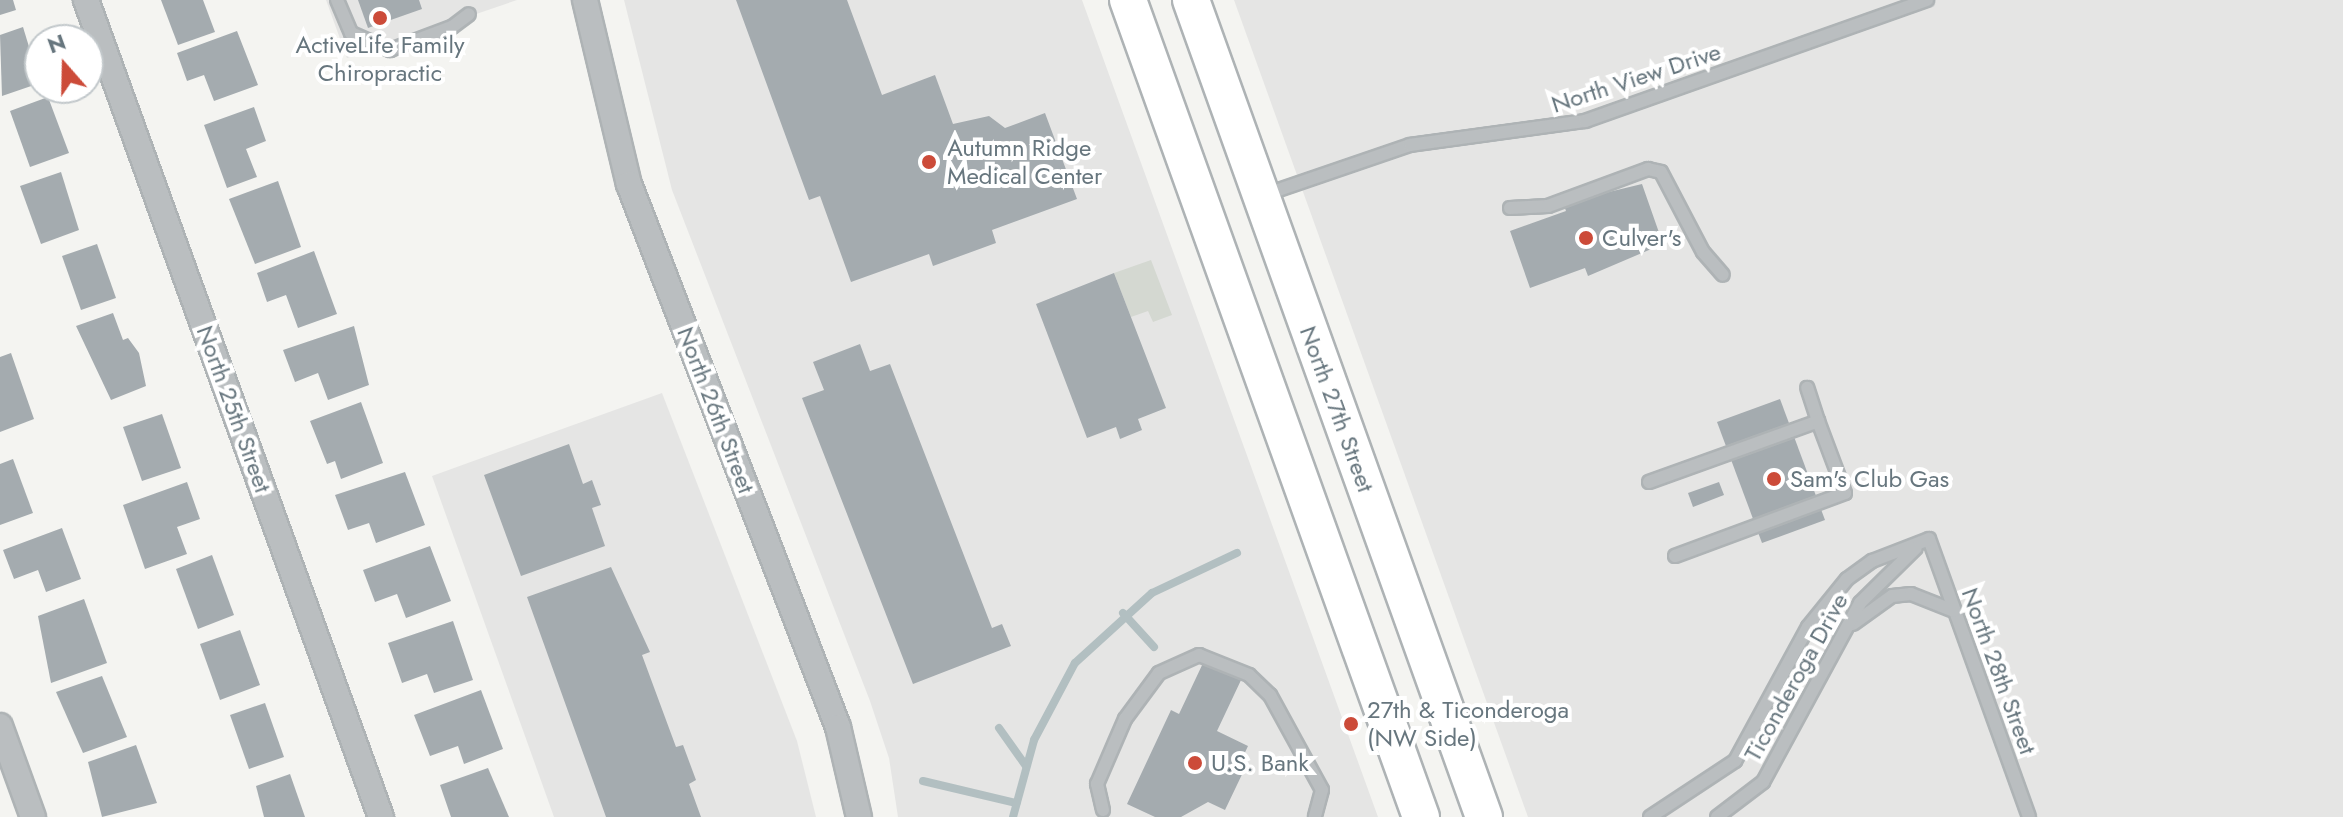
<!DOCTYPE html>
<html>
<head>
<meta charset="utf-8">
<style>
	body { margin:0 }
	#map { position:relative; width:2343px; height:817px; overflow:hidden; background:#f4f4f1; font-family:Jost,sans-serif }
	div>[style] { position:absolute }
	.built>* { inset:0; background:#e5e5e4 }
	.green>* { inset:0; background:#d4d8d1 }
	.stream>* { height:8px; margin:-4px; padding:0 4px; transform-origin:4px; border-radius:4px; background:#b2bfc1 }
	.building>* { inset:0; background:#a4abaf }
	.roads { filter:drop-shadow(2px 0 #aeb3b5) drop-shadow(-2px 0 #aeb3b5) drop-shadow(0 2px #aeb3b5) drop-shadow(0 -2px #aeb3b5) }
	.lane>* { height:12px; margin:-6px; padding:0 6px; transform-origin:6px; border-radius:6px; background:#babec0 }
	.street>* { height:24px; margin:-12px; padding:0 12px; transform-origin:12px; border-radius:12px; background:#babec0 }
	.primary>* { height:36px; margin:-18px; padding:0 18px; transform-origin:18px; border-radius:18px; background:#fff }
	.dots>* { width:22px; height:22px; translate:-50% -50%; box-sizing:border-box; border:4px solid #fff; border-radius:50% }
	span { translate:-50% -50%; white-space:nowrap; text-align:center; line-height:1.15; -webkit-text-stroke:8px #fff; paint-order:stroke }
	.poi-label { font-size:24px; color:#67767e }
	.left { translate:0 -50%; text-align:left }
	.street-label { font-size:24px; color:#67767e }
	.north { position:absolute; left:24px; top:24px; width:80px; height:80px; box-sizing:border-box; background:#fff; border:2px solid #c2c8cb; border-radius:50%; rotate:340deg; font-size:22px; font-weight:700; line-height:32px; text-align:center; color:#67767e }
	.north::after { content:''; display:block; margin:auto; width:28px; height:36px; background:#cc4b39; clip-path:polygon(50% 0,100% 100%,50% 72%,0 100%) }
</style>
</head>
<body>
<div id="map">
	<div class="built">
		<i style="clip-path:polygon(326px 0,517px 0,347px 58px)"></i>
		<i style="clip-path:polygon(624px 0,1082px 0,1378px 817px,898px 817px,889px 758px,870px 701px,672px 190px)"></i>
		<i style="clip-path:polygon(1234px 0,2343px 0,2343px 817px,1528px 817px)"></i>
		<i style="clip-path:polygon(662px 393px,797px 741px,816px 817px,554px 817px,432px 476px)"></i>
	</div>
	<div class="green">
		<i style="clip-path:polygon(1151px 260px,1172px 315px,1153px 322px,1148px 311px,1131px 317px,1114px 273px)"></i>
	</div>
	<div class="stream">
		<i style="left:1123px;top:613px;width:46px;rotate:47.6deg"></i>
		<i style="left:999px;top:728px;width:47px;rotate:54.6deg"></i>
		<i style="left:923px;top:781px;width:96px;rotate:13.3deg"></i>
		<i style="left:1013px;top:817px;width:80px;rotate:-74.7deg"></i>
		<i style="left:1034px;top:740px;width:87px;rotate:-62deg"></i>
		<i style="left:1075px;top:663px;width:104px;rotate:-42.3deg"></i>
		<i style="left:1152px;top:593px;width:94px;rotate:-25.2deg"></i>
	</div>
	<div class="building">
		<i style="clip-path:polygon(0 0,13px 0,16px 10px,0 15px)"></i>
		<i style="clip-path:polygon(161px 0,203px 0,215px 32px,178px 45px)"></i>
		<i style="clip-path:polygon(358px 0,419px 0,422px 9px,368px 28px)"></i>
		<i style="clip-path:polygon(736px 0,847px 0,882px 95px,935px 75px,953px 124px,989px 116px,1005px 128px,1045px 113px,1077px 199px,992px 230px,996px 243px,933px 266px,929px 254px,851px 282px,820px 196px,809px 200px)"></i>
		<i style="clip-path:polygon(23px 27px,40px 83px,2px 96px,0 35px)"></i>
		<i style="clip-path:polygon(237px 31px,258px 85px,214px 101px,204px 75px,187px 81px,177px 53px)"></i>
		<i style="clip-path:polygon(48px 97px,69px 153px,30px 167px,10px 111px)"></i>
		<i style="clip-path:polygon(254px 107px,266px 141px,246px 149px,257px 177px,227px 188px,204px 125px)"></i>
		<i style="clip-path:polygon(61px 172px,79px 230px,41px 244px,20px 186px)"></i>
		<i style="clip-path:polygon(278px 181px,301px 247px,255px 264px,229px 199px)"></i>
		<i style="clip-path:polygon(1642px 184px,1663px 244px,1588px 276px,1585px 268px,1530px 288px,1510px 231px,1566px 211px,1563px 203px)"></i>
		<i style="clip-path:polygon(97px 244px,116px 298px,81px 310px,62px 256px)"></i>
		<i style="clip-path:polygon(314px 251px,337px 314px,298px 328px,286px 295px,267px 302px,257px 273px)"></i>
		<i style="clip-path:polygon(1114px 273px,1166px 408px,1138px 419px,1142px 430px,1120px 439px,1116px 427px,1087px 438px,1036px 304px)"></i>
		<i style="clip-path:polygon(113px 313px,123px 340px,128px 338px,139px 353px,146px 386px,111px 400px,76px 326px)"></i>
		<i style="clip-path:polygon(354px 326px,369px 385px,328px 400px,318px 373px,295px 382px,283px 350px)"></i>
		<i style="clip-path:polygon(860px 344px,870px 371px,890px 364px,992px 628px,1002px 624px,1011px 646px,913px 684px,802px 398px,824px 390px,813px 362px)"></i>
		<i style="clip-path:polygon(11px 353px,34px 419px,0 432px,0 357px)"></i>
		<i style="clip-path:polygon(1780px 399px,1825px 520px,1762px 543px,1717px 422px)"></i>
		<i style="clip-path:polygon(361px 402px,383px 463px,341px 479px,335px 461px,327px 464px,310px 421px)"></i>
		<i style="clip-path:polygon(162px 414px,181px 468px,142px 481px,123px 427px)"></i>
		<i style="clip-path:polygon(569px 444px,583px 484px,592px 480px,601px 505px,592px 508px,605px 546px,521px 576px,484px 475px)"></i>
		<i style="clip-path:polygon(13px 459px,33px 513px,0 525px,0 464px)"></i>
		<i style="clip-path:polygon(405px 472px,425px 525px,376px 543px,369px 523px,348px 530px,335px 495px)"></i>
		<i style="clip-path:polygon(187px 482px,200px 519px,177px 527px,187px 554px,145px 569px,123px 505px)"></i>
		<i style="clip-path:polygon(1719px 482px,1724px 495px,1693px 507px,1688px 493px)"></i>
		<i style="clip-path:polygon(62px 528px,81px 579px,46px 592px,38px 570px,14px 579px,3px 550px)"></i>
		<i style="clip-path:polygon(430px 546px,451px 601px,406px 618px,397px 594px,375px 602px,363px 570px)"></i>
		<i style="clip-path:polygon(212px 555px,234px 615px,198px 629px,176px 569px)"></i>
		<i style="clip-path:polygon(611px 567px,650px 652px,642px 655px,676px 747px,683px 745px,696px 780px,689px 784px,701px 817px,606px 817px,527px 597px)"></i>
		<i style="clip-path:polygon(84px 599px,107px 663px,51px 683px,38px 616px)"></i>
		<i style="clip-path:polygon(453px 621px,473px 680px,434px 693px,427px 674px,402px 683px,388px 643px)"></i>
		<i style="clip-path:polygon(240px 630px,260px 685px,220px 700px,200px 644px)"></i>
		<i style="clip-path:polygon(1204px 661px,1242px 678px,1217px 731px,1248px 746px,1241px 761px,1247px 764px,1225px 810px,1208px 802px,1181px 817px,1155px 817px,1127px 804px,1171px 710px,1179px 714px)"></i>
		<i style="clip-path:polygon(102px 676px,127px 737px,83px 753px,56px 692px)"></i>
		<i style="clip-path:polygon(481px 690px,503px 749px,464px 764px,458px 746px,430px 756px,414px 715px)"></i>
		<i style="clip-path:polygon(265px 703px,284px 757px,249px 769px,230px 715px)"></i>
		<i style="clip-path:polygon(136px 745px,157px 803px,102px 817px,88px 762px)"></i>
		<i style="clip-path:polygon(488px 768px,509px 817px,451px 817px,440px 785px)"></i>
		<i style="clip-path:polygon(290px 774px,305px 817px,264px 817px,256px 786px)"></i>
	</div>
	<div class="roads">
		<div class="lane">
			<i style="left:337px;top:0;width:36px;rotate:67deg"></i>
			<i style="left:351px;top:33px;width:43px;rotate:23.6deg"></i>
			<i style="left:390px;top:50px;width:66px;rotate:-20.4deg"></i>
			<i style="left:452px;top:27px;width:21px;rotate:-37deg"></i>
			<i style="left:1264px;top:195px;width:154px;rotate:-18.9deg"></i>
			<i style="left:1410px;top:145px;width:177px;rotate:-7.8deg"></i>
			<i style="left:1585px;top:121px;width:363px;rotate:-19.5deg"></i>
			<i style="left:1510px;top:208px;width:38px;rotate:-3deg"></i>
			<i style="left:1548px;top:206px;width:107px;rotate:-20.3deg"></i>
			<i style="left:1648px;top:169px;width:13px;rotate:13deg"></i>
			<i style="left:1661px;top:172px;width:90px;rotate:62.3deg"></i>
			<i style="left:1703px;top:252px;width:30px;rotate:49deg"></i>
			<i style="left:1649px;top:482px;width:180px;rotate:-19.8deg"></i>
			<i style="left:1818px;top:421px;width:35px;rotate:-108deg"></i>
			<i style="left:1929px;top:539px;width:295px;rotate:70.2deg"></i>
			<i style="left:1675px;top:556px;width:181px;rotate:-20.3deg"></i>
			<i style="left:1845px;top:493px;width:77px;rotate:-110.6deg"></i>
			<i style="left:1853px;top:624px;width:48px;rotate:-35.7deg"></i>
			<i style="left:1892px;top:596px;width:19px;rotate:-6deg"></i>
			<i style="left:1911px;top:594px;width:46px;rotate:21.6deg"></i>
			<i style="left:1103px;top:810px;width:27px;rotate:-103deg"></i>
			<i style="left:1097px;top:784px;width:71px;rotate:-66.7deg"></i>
			<i style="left:1125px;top:719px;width:57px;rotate:-53.5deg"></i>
			<i style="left:1159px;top:673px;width:44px;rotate:-24.2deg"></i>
			<i style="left:1199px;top:655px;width:54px;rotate:21.8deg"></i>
			<i style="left:1249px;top:675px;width:29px;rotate:44deg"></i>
			<i style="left:1270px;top:695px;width:108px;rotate:61.3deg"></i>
			<i style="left:1322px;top:790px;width:28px;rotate:105deg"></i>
			<i style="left:1650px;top:817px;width:102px;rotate:-33.4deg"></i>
			<i style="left:1735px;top:761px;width:153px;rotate:-61.4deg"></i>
			<i style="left:1808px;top:627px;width:62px;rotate:-50.9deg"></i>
			<i style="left:1847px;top:579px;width:31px;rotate:-36deg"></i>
			<i style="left:1872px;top:561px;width:61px;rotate:-21.1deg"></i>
			<i style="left:1717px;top:817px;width:58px;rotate:-37.3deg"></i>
			<i style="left:1763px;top:782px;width:204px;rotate:-61.5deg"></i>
			<i style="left:1860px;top:603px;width:78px;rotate:-44.5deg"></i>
		</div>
		<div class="street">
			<i style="left:86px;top:0;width:869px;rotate:70.15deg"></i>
			<i style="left:585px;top:0;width:189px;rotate:76.6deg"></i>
			<i style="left:629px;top:184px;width:582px;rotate:68.95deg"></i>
			<i style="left:838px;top:727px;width:92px;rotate:76.9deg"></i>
			<i style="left:0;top:726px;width:97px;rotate:70.1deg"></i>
		</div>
		<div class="primary">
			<i style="left:1128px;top:0;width:868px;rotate:70.27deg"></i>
			<i style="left:1191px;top:0;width:868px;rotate:70.27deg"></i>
		</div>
	</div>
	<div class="dots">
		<i style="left:380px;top:18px;background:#cc4b39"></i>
		<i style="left:929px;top:162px;background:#cc4b39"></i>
		<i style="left:1586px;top:238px;background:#cc4b39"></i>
		<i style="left:1774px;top:479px;background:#cc4b39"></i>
		<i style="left:1351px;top:724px;background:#cc4b39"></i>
		<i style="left:1195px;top:763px;background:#cc4b39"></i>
	</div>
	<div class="poi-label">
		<span style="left:380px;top:59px">ActiveLife Family<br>Chiropractic</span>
		<span class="left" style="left:947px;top:162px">Autumn Ridge<br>Medical Center</span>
		<span class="left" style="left:1602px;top:238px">Culver's</span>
		<span class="left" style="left:1790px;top:479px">Sam's Club Gas</span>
		<span class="left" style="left:1367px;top:724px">27th &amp; Ticonderoga<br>(NW Side)</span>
		<span class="left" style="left:1211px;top:763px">U.S. Bank</span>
	</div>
	<div class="street-label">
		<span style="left:1636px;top:78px;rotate:-18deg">North View Drive</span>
		<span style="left:234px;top:409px;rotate:70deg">North 25th Street</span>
		<span style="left:1337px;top:409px;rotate:70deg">North 27th Street</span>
		<span style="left:716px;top:410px;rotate:69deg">North 26th Street</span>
		<span style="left:1999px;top:671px;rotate:70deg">North 28th Street</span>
		<span style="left:1796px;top:677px;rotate:-61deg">Ticonderoga Drive</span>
	</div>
	<div class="north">N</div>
</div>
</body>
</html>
